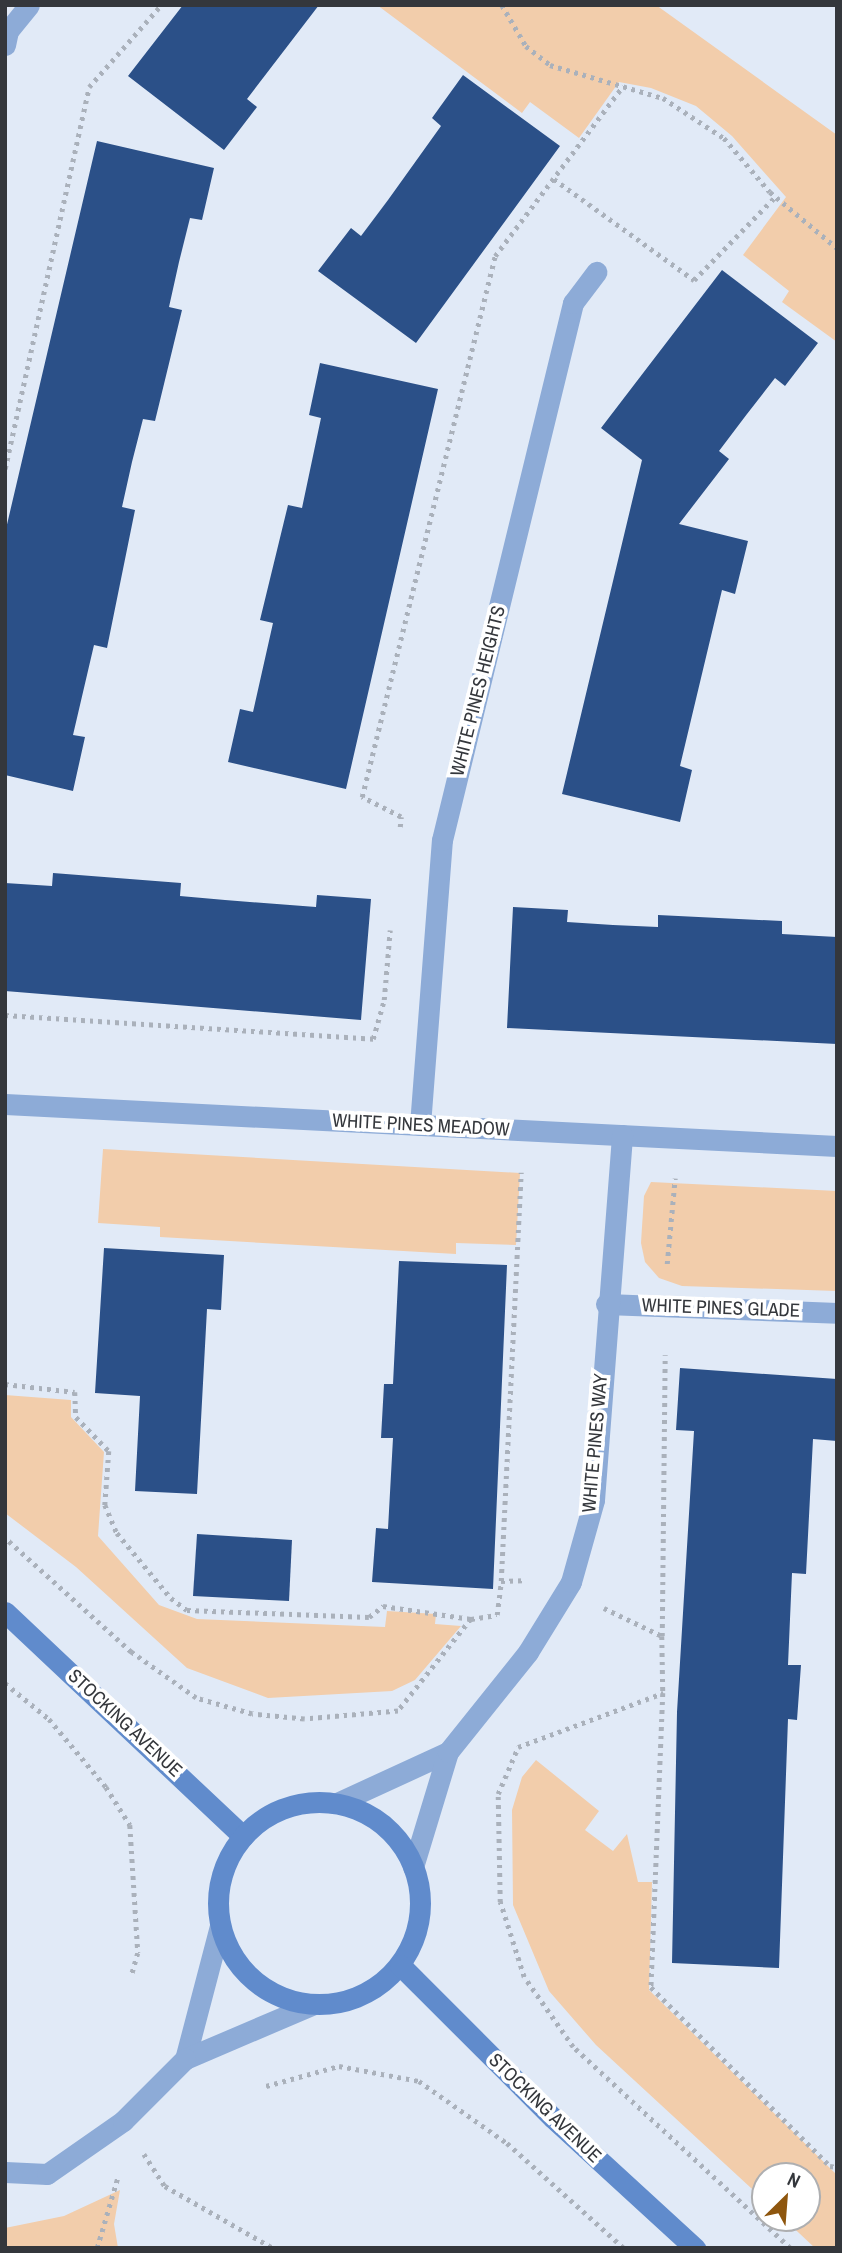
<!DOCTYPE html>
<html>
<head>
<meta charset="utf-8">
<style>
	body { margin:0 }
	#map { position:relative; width:842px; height:2253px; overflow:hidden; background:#e1eaf7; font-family:"Archivo Narrow",sans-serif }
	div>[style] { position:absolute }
	.green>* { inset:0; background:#f2cdab }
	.building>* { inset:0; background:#2b5088 }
	.path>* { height:4.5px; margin-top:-2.25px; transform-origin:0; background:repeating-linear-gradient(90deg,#aab1bb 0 3.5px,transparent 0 8.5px) }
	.street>* { height:21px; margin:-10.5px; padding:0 10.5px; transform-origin:10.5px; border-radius:10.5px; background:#8dabd7 }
	.secondary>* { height:21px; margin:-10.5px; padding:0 10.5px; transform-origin:10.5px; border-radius:10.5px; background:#608bcc }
	.secondary>.ring { margin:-10.5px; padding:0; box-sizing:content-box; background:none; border:21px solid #608bcc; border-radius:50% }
	span { translate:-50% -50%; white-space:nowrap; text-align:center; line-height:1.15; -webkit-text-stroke:7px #fff; paint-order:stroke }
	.street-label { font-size:19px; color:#34373c }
	.frame { position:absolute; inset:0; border:7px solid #34373c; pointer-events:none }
	.north { position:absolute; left:751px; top:2162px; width:70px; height:70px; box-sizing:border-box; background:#fff; border:2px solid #aeafb1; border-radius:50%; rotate:25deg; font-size:19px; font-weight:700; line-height:28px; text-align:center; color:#34373c }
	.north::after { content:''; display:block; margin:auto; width:24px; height:32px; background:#8e560e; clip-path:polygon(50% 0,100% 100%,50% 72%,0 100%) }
</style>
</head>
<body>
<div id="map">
	<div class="green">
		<i style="clip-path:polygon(377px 5px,656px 5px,837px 135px,837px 342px,782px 302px,789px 291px,743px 255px,786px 197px,732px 136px,696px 106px,651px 88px,619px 82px,579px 138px,530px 102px,522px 113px)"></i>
		<i style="clip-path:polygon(103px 1149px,520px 1173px,516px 1245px,456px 1243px,456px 1254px,160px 1237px,160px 1227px,98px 1223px)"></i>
		<i style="clip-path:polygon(651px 1182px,837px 1191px,837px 1291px,682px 1286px,659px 1278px,645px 1262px,641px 1243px,644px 1196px)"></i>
		<i style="clip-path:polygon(5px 1395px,71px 1400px,71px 1417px,104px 1452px,98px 1536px,159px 1605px,197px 1619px,385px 1627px,387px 1611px,436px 1614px,435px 1624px,461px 1626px,415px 1680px,392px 1691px,268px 1698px,187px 1668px,76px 1567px,5px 1513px)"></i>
		<i style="clip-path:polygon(536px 1760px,599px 1811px,585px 1830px,613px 1851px,627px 1834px,638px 1882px,652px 1882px,649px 1990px,837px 2175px,837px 2248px,815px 2248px,783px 2218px,807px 2218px,807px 2176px,765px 2176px,765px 2201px,596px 2045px,549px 1991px,513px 1905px,512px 1810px,522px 1777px)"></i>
		<i style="clip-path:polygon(120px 2190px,114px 2224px,118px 2248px,5px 2248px,5px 2228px,64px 2216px)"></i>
	</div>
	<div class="building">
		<i style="clip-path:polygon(183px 5px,319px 5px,247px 99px,257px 107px,224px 150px,128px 76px)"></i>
		<i style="clip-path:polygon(463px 75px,560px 146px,416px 343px,318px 271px,351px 228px,361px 236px,388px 200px,441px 126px,432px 118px)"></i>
		<i style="clip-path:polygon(97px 141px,214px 168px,202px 220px,190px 218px,179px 262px,169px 307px,182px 310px,155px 421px,143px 419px,132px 462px,122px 507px,135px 510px,107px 648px,94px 645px,73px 735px,85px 737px,73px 791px,5px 775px,5px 533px)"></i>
		<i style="clip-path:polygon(722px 270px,818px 343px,785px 386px,775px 378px,747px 414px,719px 451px,729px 459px,679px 524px,748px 541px,735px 594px,722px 590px,680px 766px,692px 770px,680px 822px,562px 794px,642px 460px,601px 428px)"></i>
		<i style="clip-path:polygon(320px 363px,438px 389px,346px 789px,228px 762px,240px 709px,253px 712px,273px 623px,260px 620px,288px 505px,302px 508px,321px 418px,309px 415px)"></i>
		<i style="clip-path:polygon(53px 873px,181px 883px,180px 896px,225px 900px,316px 907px,317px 895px,371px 899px,361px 1020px,5px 991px,5px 883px,52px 886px)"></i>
		<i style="clip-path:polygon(513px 907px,568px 910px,567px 922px,613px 925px,658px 927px,658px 915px,782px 921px,782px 934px,837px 937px,837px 1044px,507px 1028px)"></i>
		<i style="clip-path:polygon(104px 1248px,224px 1255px,221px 1310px,207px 1309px,197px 1494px,135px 1491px,140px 1396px,95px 1393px)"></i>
		<i style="clip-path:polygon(399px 1261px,507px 1265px,493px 1589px,372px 1582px,376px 1528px,388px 1529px,393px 1438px,381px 1438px,384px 1384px,393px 1384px)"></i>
		<i style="clip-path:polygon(680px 1368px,837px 1379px,837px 1441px,813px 1439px,806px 1574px,792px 1573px,788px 1665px,801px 1665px,797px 1720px,788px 1719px,779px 1968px,672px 1963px,677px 1712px,694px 1431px,676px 1430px)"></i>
		<i style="clip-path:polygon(197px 1534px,292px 1540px,289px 1601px,193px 1596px)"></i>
	</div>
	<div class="path">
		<i style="left:502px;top:5px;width:48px;rotate:59.7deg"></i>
		<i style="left:526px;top:46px;width:31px;rotate:38deg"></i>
		<i style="left:550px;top:65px;width:118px;rotate:16.3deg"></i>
		<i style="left:663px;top:98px;width:73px;rotate:33.3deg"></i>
		<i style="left:724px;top:138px;width:71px;rotate:49.6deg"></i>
		<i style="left:770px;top:192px;width:87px;rotate:39.9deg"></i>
		<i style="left:554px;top:179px;width:173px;rotate:35.8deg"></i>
		<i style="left:694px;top:280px;width:116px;rotate:-45.7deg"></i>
		<i style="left:5px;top:469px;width:391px;rotate:-77.6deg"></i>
		<i style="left:89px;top:87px;width:109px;rotate:-48.7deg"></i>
		<i style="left:400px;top:827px;width:10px;rotate:-84deg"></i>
		<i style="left:401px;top:817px;width:44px;rotate:-152.9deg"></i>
		<i style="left:362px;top:797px;width:557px;rotate:-76.19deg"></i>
		<i style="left:495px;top:256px;width:213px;rotate:-53deg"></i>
		<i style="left:5px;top:1015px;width:369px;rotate:3.7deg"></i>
		<i style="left:373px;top:1039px;width:41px;rotate:-74.2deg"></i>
		<i style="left:384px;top:1000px;width:70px;rotate:-85.1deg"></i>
		<i style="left:667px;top:1264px;width:86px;rotate:-84.7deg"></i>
		<i style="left:5px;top:1384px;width:70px;rotate:6.5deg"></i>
		<i style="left:75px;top:1392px;width:25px;rotate:88deg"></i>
		<i style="left:76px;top:1417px;width:47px;rotate:45.9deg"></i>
		<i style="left:109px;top:1451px;width:54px;rotate:94.2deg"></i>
		<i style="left:105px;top:1505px;width:30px;rotate:67deg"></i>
		<i style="left:117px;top:1533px;width:85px;rotate:50.3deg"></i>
		<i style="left:171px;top:1598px;width:20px;rotate:37deg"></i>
		<i style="left:187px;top:1610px;width:182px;rotate:2.2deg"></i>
		<i style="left:369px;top:1617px;width:18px;rotate:-38deg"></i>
		<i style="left:383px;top:1606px;width:89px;rotate:8.4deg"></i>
		<i style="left:471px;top:1619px;width:117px;rotate:128.4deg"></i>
		<i style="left:398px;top:1711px;width:94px;rotate:175.1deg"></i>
		<i style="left:304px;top:1719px;width:52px;rotate:-174.5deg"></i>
		<i style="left:252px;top:1714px;width:58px;rotate:-164.1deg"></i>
		<i style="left:196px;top:1698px;width:80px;rotate:-144.7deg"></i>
		<i style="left:131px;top:1652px;width:170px;rotate:-137.9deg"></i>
		<i style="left:501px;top:1581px;width:409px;rotate:-87.2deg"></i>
		<i style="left:604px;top:1608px;width:64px;rotate:25.8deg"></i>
		<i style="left:662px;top:1636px;width:57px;rotate:89deg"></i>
		<i style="left:471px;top:1619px;width:26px;rotate:-9deg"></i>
		<i style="left:497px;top:1615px;width:34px;rotate:-83deg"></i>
		<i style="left:501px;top:1581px;width:23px;rotate:-2deg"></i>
		<i style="left:662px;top:1636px;width:281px;rotate:-89.4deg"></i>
		<i style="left:5px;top:1683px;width:57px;rotate:39.3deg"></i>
		<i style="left:49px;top:1719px;width:89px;rotate:50deg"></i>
		<i style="left:106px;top:1787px;width:45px;rotate:57.7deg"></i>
		<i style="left:130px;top:1825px;width:128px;rotate:86.4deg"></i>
		<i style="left:138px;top:1953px;width:25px;rotate:106deg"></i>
		<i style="left:266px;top:2086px;width:76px;rotate:-15.3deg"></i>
		<i style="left:339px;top:2066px;width:81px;rotate:10.6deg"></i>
		<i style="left:419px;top:2081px;width:108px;rotate:35.2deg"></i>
		<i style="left:507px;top:2143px;width:157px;rotate:41.9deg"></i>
		<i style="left:144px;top:2154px;width:38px;rotate:57deg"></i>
		<i style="left:165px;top:2186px;width:125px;rotate:29.9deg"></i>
		<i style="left:97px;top:2248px;width:75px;rotate:-73.7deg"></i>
		<i style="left:790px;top:2248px;width:296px;rotate:-137.2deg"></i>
		<i style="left:573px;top:2047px;width:85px;rotate:-125deg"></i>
		<i style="left:524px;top:1977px;width:79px;rotate:-107.7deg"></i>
		<i style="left:500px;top:1902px;width:108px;rotate:-91.1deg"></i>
		<i style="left:498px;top:1794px;width:51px;rotate:-66.9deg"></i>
		<i style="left:518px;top:1747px;width:155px;rotate:-20.4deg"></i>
		<i style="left:663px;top:1693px;width:294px;rotate:92.3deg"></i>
		<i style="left:651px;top:1987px;width:253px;rotate:45deg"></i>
		<i style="left:830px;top:2166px;width:7px;rotate:8deg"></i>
	</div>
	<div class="street">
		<i style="left:5px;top:45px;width:14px;rotate:-78deg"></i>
		<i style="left:8px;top:31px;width:33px;rotate:-51deg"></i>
		<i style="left:5px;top:1104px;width:833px;rotate:2.89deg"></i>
		<i style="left:420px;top:1125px;width:286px;rotate:-85.6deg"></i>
		<i style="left:442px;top:840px;width:553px;rotate:-76.29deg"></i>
		<i style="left:573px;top:303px;width:39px;rotate:-53deg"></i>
		<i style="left:606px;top:1304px;width:231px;rotate:2.2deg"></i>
		<i style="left:337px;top:1803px;width:122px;rotate:-24.7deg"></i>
		<i style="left:413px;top:1867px;width:120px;rotate:-73.1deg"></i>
		<i style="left:448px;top:1752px;width:128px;rotate:-51.3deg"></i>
		<i style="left:528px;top:1652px;width:82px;rotate:-58.4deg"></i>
		<i style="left:571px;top:1582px;width:85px;rotate:-74.3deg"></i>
		<i style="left:594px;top:1500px;width:366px;rotate:-85.6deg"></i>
		<i style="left:220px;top:1926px;width:138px;rotate:104.7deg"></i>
		<i style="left:185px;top:2059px;width:140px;rotate:-23.1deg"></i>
		<i style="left:5px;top:2172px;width:42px;rotate:2.7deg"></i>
		<i style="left:47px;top:2174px;width:93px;rotate:-34.9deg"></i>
		<i style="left:123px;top:2121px;width:88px;rotate:-45deg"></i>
	</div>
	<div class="secondary">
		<i style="left:5px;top:1612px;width:327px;rotate:43.3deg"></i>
		<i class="ring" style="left:218px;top:1802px;width:181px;height:181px"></i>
		<i style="left:400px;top:1965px;width:216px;rotate:45deg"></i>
		<i style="left:553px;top:2118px;width:193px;rotate:42.5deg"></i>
	</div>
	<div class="street-label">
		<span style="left:478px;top:691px;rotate:-76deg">WHITE PINES HEIGHTS</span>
		<span style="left:421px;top:1125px;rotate:3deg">WHITE PINES MEADOW</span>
		<span style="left:721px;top:1308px;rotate:2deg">WHITE PINES GLADE</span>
		<span style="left:595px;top:1443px;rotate:-85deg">WHITE PINES WAY</span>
		<span style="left:125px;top:1723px;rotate:43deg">STOCKING AVENUE</span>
		<span style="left:545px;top:2108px;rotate:44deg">STOCKING AVENUE</span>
	</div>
	<div class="frame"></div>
	<div class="north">N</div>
</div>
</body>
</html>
